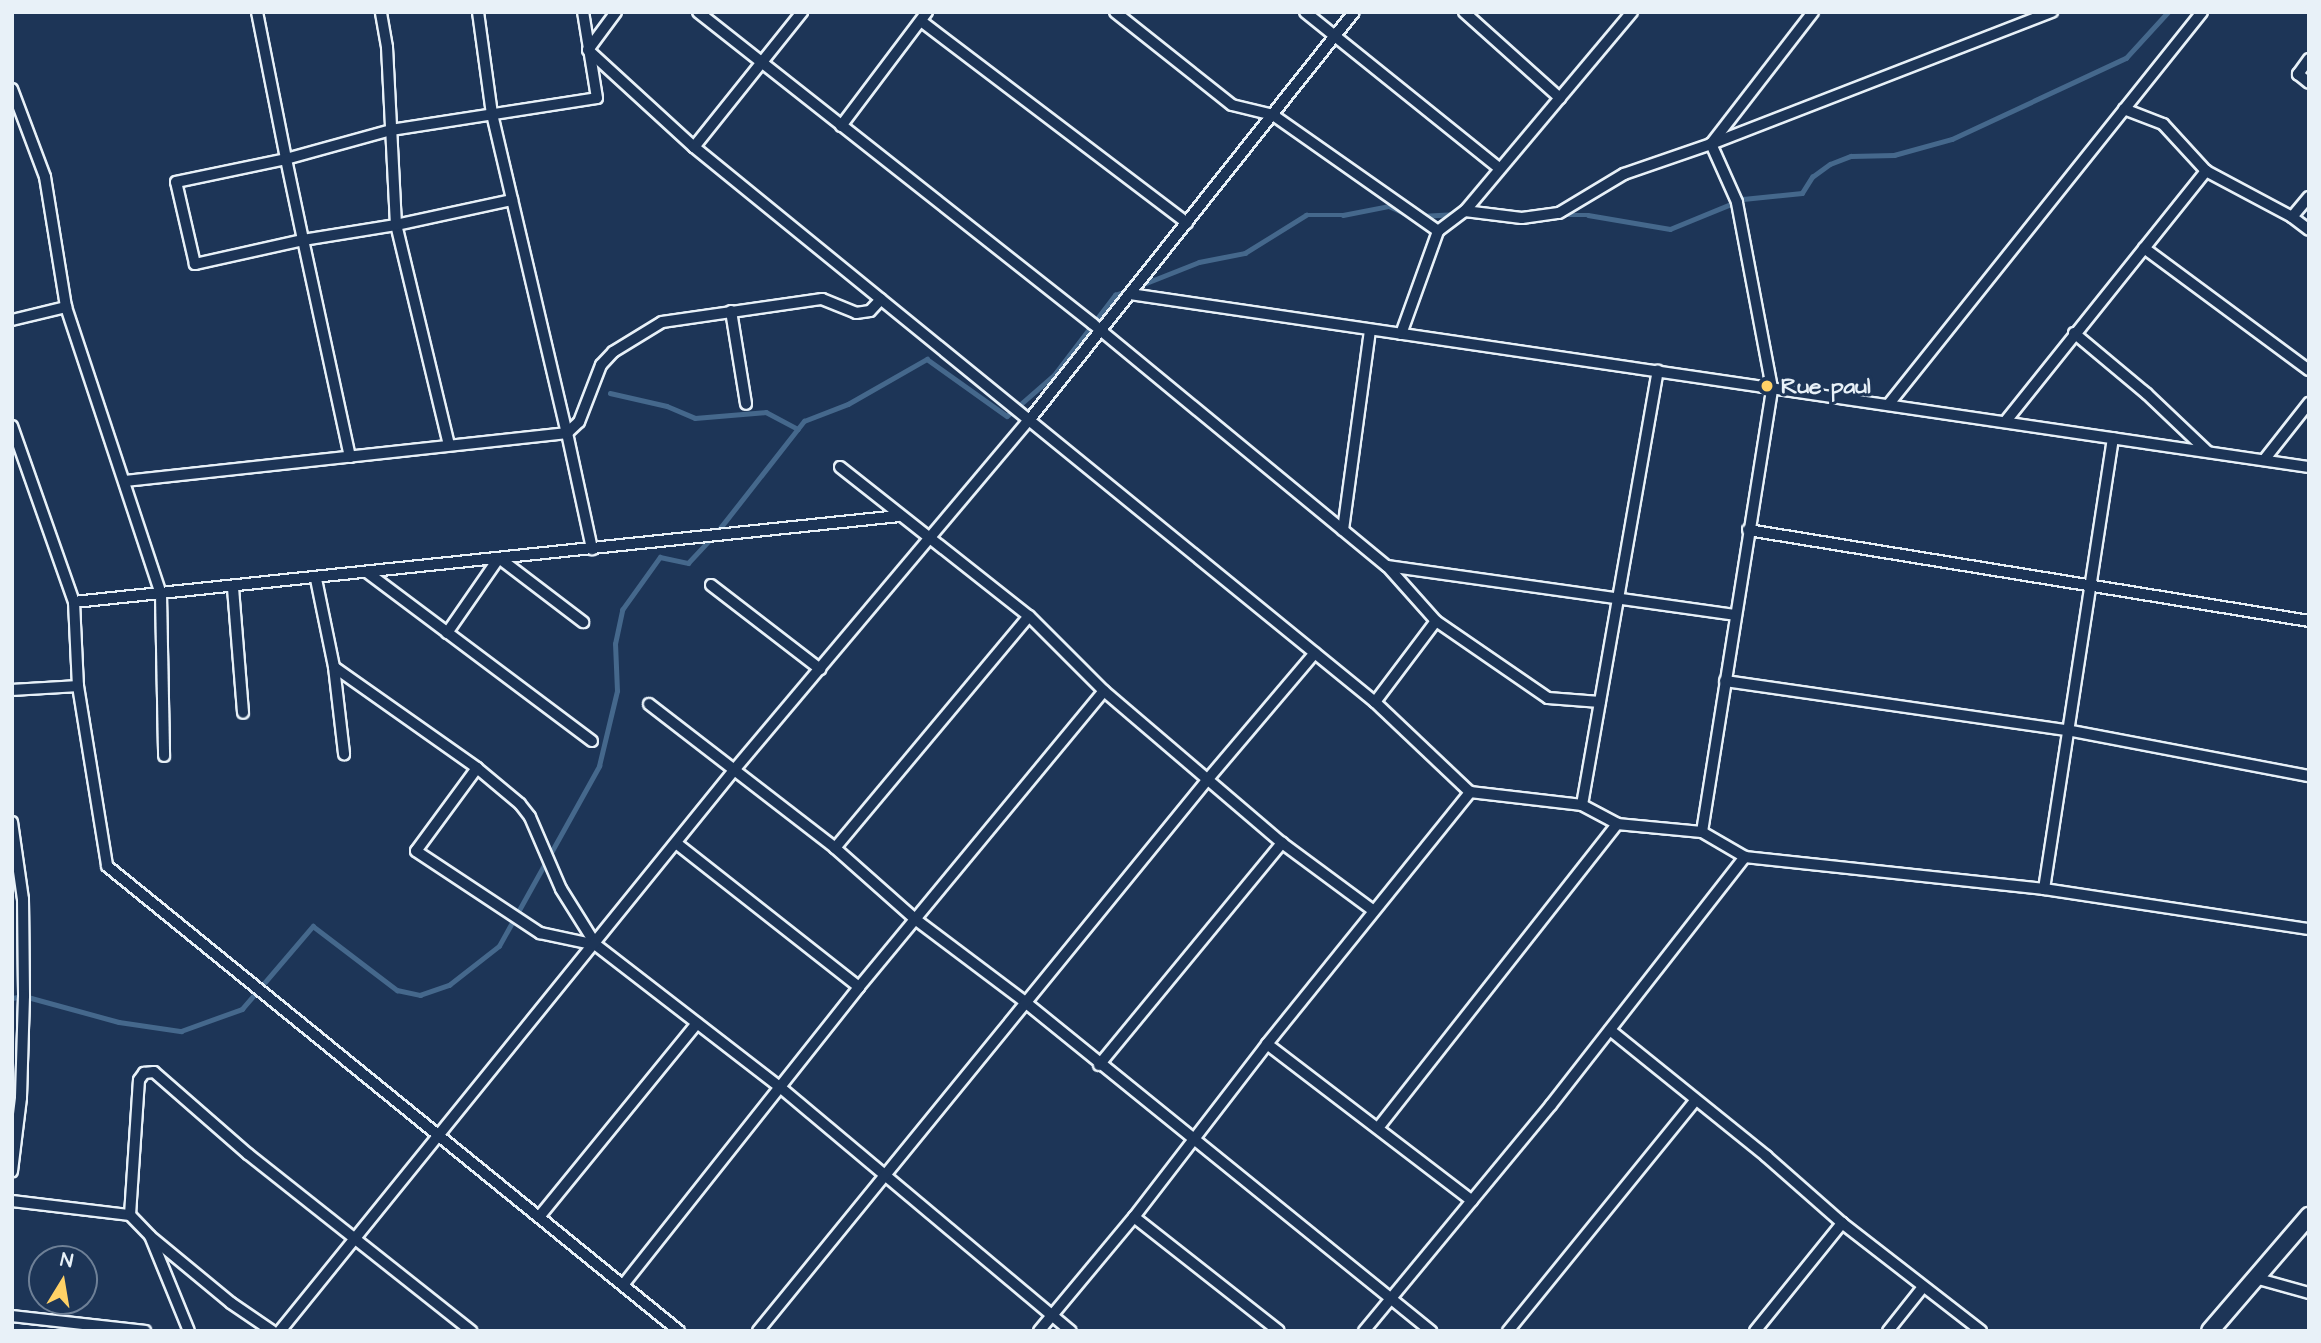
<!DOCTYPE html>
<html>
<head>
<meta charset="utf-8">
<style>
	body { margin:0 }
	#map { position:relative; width:2321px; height:1343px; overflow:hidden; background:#1d3557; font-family:"Architects Daughter",sans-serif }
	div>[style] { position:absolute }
	.stream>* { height:4.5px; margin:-2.25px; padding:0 2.25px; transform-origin:2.25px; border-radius:2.25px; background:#45688c }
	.roads { filter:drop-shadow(2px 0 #e8f1f8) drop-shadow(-2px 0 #e8f1f8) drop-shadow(0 2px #e8f1f8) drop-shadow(0 -2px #e8f1f8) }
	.street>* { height:10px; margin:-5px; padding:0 5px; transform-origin:5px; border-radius:5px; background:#1d3557 }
	.secondary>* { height:16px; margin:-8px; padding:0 8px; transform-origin:8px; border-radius:8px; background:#1d3557 }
	.dots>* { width:19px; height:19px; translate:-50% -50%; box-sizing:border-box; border:4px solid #1d3557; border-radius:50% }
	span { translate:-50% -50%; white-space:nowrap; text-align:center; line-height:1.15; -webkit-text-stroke:6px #1d3557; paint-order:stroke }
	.poi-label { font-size:23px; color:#e8f1f8; font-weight:700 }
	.left { translate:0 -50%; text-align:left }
	.frame { position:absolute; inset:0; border:14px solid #e8f1f8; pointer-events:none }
	.north { position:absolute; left:28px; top:1245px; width:70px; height:70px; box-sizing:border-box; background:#1d3557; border:2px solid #6e8097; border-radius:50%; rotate:11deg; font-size:19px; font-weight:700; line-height:28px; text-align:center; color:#e8f1f8 }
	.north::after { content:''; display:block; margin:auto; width:24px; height:32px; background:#ffd166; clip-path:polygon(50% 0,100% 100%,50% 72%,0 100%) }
</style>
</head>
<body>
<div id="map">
	<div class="stream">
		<i style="left:1563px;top:215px;width:25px"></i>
		<i style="left:1588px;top:215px;width:83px;rotate:9.7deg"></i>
		<i style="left:1670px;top:229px;width:79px;rotate:-22.3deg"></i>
		<i style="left:1743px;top:199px;width:59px;rotate:-5.8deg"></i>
		<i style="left:1802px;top:193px;width:19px;rotate:-58deg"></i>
		<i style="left:1812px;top:177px;width:22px;rotate:-36deg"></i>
		<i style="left:1830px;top:164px;width:22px;rotate:-21deg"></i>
		<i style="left:1851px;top:156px;width:43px;rotate:-1.3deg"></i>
		<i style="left:1894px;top:155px;width:60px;rotate:-15.4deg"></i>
		<i style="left:1952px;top:139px;width:192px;rotate:-25deg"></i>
		<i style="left:2126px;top:58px;width:62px;rotate:-47.6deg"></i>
		<i style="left:1420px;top:216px;width:37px;rotate:-3deg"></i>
		<i style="left:1141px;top:285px;width:62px;rotate:-21.6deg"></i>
		<i style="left:1199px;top:262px;width:47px;rotate:-11.1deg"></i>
		<i style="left:1245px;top:253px;width:72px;rotate:-31.9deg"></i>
		<i style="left:1306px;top:215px;width:37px"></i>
		<i style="left:1343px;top:215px;width:47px;rotate:-11.1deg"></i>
		<i style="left:1389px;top:206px;width:17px;rotate:24deg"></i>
		<i style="left:610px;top:393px;width:58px;rotate:12.8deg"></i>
		<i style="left:667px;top:406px;width:30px;rotate:23deg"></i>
		<i style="left:695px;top:418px;width:71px;rotate:-4.8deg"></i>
		<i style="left:766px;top:412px;width:36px;rotate:28deg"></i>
		<i style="left:12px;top:998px;width:12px;rotate:-9deg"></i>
		<i style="left:24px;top:996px;width:98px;rotate:15.3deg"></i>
		<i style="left:119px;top:1022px;width:63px;rotate:8.3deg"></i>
		<i style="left:181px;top:1031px;width:65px;rotate:-19.8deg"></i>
		<i style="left:242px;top:1009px;width:109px;rotate:-49.5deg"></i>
		<i style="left:313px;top:926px;width:106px;rotate:37.3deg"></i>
		<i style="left:397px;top:990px;width:24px;rotate:12deg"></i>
		<i style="left:420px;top:995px;width:31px;rotate:-19deg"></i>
		<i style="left:449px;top:985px;width:63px;rotate:-38deg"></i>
		<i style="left:499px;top:946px;width:206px;rotate:-60.9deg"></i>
		<i style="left:599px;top:766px;width:77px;rotate:-76.5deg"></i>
		<i style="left:617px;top:691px;width:47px;rotate:-92.4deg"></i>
		<i style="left:615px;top:644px;width:35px;rotate:-78deg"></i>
		<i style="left:622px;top:610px;width:65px;rotate:-54.4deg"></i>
		<i style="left:660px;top:557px;width:29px;rotate:12deg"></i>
		<i style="left:688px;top:563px;width:42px;rotate:-46.9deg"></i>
		<i style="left:717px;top:532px;width:141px;rotate:-51.9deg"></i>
		<i style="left:804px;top:421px;width:47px;rotate:-21.1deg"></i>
		<i style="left:848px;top:404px;width:91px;rotate:-29.7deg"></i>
		<i style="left:927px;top:359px;width:98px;rotate:35.5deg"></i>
		<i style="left:1007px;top:416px;width:62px;rotate:-41.1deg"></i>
		<i style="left:1054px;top:375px;width:101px;rotate:-52.7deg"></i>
		<i style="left:1115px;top:295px;width:16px;rotate:-18deg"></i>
	</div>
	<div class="roads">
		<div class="street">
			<i style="left:257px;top:12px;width:150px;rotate:78.8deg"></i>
			<i style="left:286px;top:159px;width:83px;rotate:78.1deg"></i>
			<i style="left:303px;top:240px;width:111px;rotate:167.5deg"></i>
			<i style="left:195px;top:264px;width:84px;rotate:-103deg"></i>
			<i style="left:176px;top:182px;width:112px;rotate:-11.8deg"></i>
			<i style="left:286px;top:159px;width:109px;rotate:-15.4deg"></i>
			<i style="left:391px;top:130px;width:208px;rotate:-8.8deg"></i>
			<i style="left:597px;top:98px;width:87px;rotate:-99.2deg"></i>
			<i style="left:478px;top:12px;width:103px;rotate:82.2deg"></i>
			<i style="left:492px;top:114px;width:328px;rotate:76.8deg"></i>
			<i style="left:567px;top:433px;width:119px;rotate:77.8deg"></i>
			<i style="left:616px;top:12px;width:47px;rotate:126.4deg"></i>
			<i style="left:588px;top:50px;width:144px;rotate:42.5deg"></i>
			<i style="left:694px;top:147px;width:879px;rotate:39.18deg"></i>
			<i style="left:1375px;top:702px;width:131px;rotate:43.5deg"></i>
			<i style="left:1470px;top:792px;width:113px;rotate:6.6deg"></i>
			<i style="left:1582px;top:805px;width:40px;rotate:28deg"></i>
			<i style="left:1617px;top:824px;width:85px;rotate:5.4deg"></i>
			<i style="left:1702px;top:832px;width:50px;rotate:30.2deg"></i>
			<i style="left:1745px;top:857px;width:301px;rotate:6.1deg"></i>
			<i style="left:2044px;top:889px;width:268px;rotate:8.6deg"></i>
			<i style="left:698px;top:12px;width:503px;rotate:38.3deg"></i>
			<i style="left:1093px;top:324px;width:381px;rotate:39.5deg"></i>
			<i style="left:1387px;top:566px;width:74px;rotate:48.3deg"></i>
			<i style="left:1436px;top:621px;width:136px;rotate:34.5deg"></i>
			<i style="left:1548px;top:698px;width:52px;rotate:4.4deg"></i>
			<i style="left:1115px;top:12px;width:149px;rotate:38.5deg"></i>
			<i style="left:1232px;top:105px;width:42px;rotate:13.7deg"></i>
			<i style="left:1273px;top:115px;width:202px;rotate:35.1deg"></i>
			<i style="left:1305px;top:12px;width:249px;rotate:38.8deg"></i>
			<i style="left:1464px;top:12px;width:129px;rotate:41.9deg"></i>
			<i style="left:921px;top:21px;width:334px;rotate:37.2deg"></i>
			<i style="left:2309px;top:59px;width:19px;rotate:126deg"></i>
			<i style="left:2298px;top:74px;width:14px;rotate:39deg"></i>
			<i style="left:12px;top:89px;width:94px;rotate:69.4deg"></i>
			<i style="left:45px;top:177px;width:132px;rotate:80.8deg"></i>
			<i style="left:66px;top:307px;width:303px;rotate:71.7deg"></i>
			<i style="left:161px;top:595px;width:161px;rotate:88.9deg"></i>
			<i style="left:2124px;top:109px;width:42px;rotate:21deg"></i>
			<i style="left:2163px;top:124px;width:64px;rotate:47.5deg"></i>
			<i style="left:2206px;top:171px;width:98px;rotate:28.1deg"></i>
			<i style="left:2292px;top:217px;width:21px;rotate:37deg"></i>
			<i style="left:841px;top:126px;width:143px;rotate:-53deg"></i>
			<i style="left:694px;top:147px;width:173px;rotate:-51.3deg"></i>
			<i style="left:1465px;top:211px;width:57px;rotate:7deg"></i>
			<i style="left:1522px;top:218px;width:37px;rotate:-8deg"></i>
			<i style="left:1559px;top:213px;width:76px;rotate:-31deg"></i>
			<i style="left:1624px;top:174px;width:92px;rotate:-19deg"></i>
			<i style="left:1711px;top:144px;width:366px;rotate:-21.2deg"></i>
			<i style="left:2292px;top:217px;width:26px;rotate:-50deg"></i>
			<i style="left:2144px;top:248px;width:205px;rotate:36.5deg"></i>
			<i style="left:1130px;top:294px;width:1192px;rotate:8.35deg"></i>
			<i style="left:731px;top:311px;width:94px;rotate:80.8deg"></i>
			<i style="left:12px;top:320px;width:56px;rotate:-13.5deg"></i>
			<i style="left:2074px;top:333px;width:95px;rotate:39.9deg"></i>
			<i style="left:2147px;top:394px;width:84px;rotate:43.6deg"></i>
			<i style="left:1401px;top:334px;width:109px;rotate:-70.2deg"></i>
			<i style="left:1438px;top:231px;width:34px;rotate:-37deg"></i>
			<i style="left:1465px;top:211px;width:260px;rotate:-50deg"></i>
			<i style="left:1888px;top:405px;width:503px;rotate:-51.38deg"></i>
			<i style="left:2005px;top:422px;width:322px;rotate:-51.3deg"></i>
			<i style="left:12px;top:426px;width:187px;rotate:70.6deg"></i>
			<i style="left:74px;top:602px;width:84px;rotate:87.3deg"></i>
			<i style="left:78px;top:686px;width:182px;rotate:80.8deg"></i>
			<i style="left:107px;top:866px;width:737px;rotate:39.11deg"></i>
			<i style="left:449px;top:445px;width:226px;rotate:-103.5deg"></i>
			<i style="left:396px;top:225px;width:119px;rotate:-12.2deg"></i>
			<i style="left:350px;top:457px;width:222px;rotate:-102.2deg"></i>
			<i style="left:303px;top:240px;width:94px;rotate:-9.2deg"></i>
			<i style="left:396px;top:225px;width:178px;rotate:-92.9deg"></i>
			<i style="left:387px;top:47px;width:36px;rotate:-100deg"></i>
			<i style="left:2264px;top:460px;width:73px;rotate:-51.7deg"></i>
			<i style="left:840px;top:467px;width:241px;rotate:38.3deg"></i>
			<i style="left:1029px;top:616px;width:106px;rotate:45deg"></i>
			<i style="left:1104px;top:691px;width:234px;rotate:40.5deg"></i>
			<i style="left:1282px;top:843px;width:114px;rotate:36.5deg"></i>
			<i style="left:125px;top:481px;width:445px;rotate:-6.2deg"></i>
			<i style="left:567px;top:433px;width:16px;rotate:-43deg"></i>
			<i style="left:579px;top:422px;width:61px;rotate:-68.9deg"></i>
			<i style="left:601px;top:365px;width:18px;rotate:-47deg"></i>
			<i style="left:613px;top:352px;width:57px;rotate:-31.5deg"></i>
			<i style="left:662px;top:322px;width:162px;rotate:-8.2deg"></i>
			<i style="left:822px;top:299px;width:37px;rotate:22deg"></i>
			<i style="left:856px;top:313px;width:14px;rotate:-8deg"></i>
			<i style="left:870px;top:311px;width:16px;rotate:-47deg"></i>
			<i style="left:1343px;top:530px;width:202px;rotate:-82.3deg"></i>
			<i style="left:1748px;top:530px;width:568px;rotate:9.21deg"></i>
			<i style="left:1387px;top:566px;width:351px;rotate:8deg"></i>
			<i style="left:368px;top:573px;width:280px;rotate:36.9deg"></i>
			<i style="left:316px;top:579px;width:90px;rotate:78.4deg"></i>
			<i style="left:334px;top:667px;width:88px;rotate:83.4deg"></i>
			<i style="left:711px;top:585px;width:138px;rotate:37.6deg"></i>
			<i style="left:233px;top:588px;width:125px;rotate:85.4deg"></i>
			<i style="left:74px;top:602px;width:829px;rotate:-5.95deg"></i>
			<i style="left:447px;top:633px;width:91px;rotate:-55.3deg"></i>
			<i style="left:499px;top:558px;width:106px;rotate:37.3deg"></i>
			<i style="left:334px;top:667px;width:175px;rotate:35.2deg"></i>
			<i style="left:477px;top:768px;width:56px;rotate:39.9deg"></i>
			<i style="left:520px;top:804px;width:16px;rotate:52deg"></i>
			<i style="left:530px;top:817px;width:78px;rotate:66.7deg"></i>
			<i style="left:561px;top:889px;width:66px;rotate:58deg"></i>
			<i style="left:596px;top:945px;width:234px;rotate:37.7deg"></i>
			<i style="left:781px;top:1088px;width:378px;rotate:40deg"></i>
			<i style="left:1725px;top:681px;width:345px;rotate:8.2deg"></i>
			<i style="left:2067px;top:730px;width:246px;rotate:10.8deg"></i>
			<i style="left:12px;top:690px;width:66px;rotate:-3.5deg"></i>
			<i style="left:1375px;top:702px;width:101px;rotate:-53deg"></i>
			<i style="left:649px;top:704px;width:235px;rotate:37.7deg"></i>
			<i style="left:835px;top:848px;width:107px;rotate:41.6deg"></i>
			<i style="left:915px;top:919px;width:138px;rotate:37deg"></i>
			<i style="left:1025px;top:1002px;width:523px;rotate:39.02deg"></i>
			<i style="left:477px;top:768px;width:103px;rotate:126.3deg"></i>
			<i style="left:416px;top:851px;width:149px;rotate:33.5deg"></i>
			<i style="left:540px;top:933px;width:57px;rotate:12.1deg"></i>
			<i style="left:1582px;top:805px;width:441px;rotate:-80.1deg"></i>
			<i style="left:12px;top:822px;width:78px;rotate:81.9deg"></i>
			<i style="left:23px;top:899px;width:97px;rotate:89.4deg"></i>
			<i style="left:24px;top:996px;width:102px;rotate:91.7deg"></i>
			<i style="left:21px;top:1098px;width:74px;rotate:97deg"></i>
			<i style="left:1702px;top:832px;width:449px;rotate:-81deg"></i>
			<i style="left:1772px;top:388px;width:189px;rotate:-100.7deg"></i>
			<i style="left:1737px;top:202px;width:64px;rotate:-114.1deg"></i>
			<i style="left:1711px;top:144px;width:167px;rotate:-52.3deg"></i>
			<i style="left:676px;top:843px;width:233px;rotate:38.2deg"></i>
			<i style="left:835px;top:848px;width:302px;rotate:-50.1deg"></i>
			<i style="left:2044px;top:889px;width:456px;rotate:-81.3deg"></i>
			<i style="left:1610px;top:1030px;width:201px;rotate:38.9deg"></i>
			<i style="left:1766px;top:1156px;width:101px;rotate:41.4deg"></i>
			<i style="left:1842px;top:1223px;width:176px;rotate:37.8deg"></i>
			<i style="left:1267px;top:1044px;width:258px;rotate:37.4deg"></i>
			<i style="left:1099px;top:1065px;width:288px;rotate:-50.5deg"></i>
			<i style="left:1378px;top:1128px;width:387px;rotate:-51.8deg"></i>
			<i style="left:12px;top:1201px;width:119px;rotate:6.8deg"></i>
			<i style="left:130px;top:1215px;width:29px;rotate:46deg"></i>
			<i style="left:150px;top:1236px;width:105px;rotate:39.6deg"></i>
			<i style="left:231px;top:1303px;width:50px;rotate:34.3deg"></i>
			<i style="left:130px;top:1215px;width:135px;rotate:-86.2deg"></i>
			<i style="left:139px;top:1080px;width:9px;rotate:-54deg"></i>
			<i style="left:144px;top:1073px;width:10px;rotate:-6deg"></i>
			<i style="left:154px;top:1072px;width:125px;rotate:41.1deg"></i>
			<i style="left:248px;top:1154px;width:285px;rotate:38.4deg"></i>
			<i style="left:539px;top:1217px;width:250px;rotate:-50.8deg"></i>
			<i style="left:1134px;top:1217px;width:184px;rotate:38.2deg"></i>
			<i style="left:151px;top:1238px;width:100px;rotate:67.8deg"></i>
			<i style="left:2255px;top:1278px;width:56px;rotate:15.5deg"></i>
			<i style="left:623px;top:1285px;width:380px;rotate:-51.6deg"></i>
			<i style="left:859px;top:987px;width:384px;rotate:-50.4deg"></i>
			<i style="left:12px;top:1316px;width:134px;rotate:6.4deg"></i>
			<i style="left:280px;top:1331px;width:723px;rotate:-51.01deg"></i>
			<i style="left:735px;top:769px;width:458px;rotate:-49.9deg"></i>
			<i style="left:1030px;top:419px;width:520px;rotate:-51.48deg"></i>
			<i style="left:758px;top:1331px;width:712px;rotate:-50.81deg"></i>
			<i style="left:1208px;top:779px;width:165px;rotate:-49.7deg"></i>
			<i style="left:1039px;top:1331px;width:148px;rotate:-50.2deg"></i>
			<i style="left:1134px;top:1217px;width:218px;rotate:-52.4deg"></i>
			<i style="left:1267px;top:1044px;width:324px;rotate:-51.1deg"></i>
			<i style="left:1364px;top:1331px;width:293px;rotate:-50.4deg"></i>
			<i style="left:1551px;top:1105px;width:315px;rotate:-52deg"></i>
			<i style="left:1508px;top:1331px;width:296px;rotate:-50.9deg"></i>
			<i style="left:1755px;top:1331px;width:139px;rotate:-51.1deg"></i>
			<i style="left:1888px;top:1331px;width:56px;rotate:-51.5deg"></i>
		</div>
		<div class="secondary">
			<i style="left:2210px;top:1331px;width:152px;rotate:-49.3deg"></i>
		</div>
	</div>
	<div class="dots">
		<i style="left:1767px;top:386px;background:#ffd166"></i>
	</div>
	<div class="poi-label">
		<span class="left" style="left:1781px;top:386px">Rue paul</span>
	</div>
	<div class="frame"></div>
	<div class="north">N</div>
</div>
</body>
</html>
